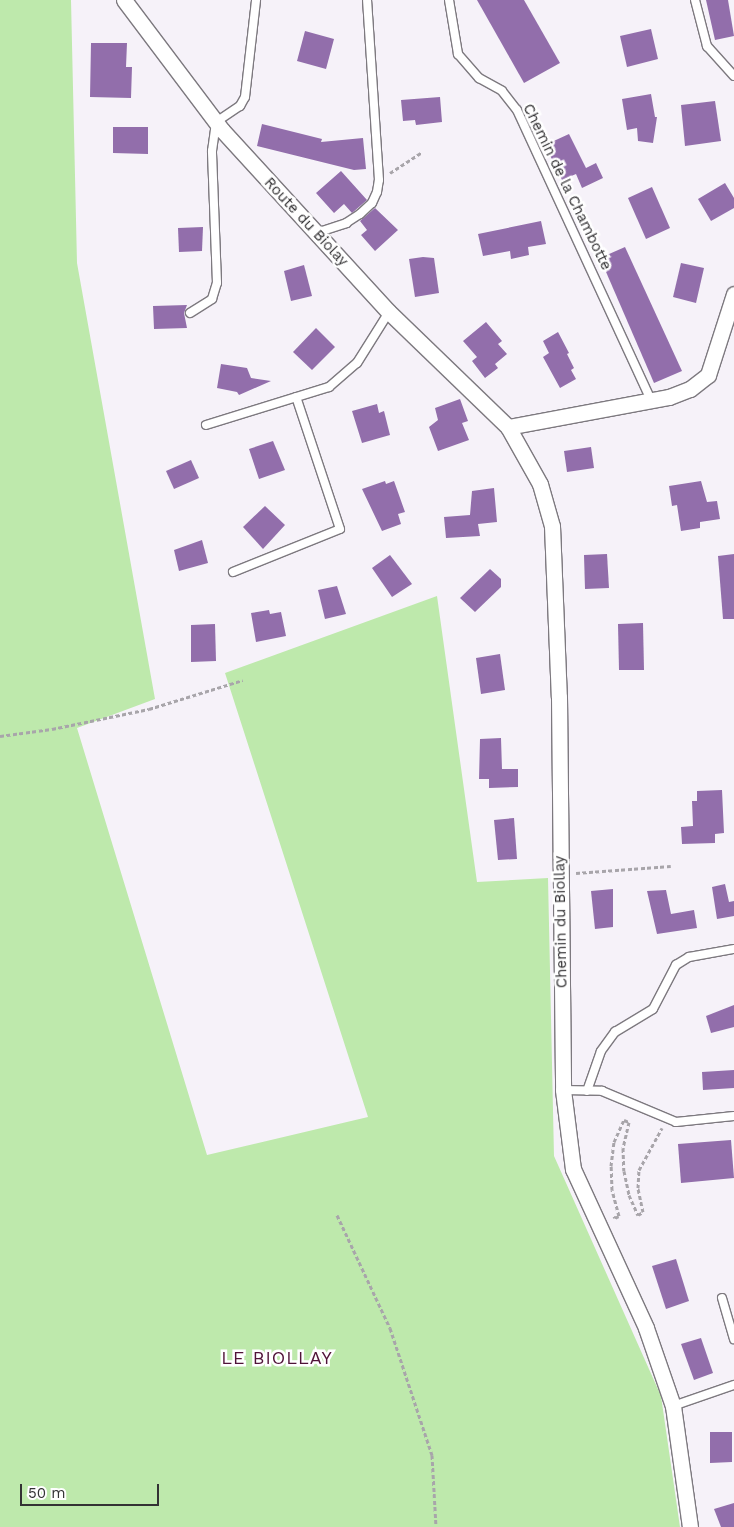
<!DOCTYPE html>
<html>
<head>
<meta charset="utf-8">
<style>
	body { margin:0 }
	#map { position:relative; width:734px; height:1527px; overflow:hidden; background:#f6f2f9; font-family:"Work Sans",sans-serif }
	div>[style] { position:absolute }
	.green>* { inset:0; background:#bee9ac }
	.building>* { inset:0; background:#926eab }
	.path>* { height:3px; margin-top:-1.5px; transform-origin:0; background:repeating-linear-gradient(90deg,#a8a5aa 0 4px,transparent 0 6.5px) }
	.roads { filter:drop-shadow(1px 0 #7d797f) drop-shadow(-1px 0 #7d797f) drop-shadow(0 1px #7d797f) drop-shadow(0 -1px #7d797f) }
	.lane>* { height:8px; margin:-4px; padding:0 4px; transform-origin:4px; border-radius:4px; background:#fff }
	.street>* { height:15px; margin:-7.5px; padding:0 7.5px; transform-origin:7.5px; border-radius:7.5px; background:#fff }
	span { translate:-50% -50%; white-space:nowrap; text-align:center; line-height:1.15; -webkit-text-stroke:5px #fff; paint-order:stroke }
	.street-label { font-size:15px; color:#333234 }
	.quarter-label { font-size:18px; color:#501338; letter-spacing:1px }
	.scale { position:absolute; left:20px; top:1484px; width:139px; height:22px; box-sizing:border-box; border:2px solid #333234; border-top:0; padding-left:6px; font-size:15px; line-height:18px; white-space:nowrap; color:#333234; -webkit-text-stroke:4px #fff; paint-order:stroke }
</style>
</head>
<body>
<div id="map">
	<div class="green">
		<i style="clip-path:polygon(0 0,71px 0,77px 263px,155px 699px,77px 728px,207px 1155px,368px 1117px,225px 673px,437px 596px,477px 882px,548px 878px,554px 1156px,661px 1396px,680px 1527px,0 1527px)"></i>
	</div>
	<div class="building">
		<i style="clip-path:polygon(477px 0,524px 0,560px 63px,524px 83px)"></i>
		<i style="clip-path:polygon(706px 0,728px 0,734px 36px,715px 40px)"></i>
		<i style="clip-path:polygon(651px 29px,658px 59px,627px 67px,620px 36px)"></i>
		<i style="clip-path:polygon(305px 31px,334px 39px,326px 69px,297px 61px)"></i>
		<i style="clip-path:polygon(91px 43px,127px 43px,126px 67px,132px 67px,131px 98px,90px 97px)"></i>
		<i style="clip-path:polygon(651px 94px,655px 117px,657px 117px,653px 143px,638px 141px,637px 128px,627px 130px,622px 99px)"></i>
		<i style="clip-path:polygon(440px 97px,442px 122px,416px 125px,415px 120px,403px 121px,401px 100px)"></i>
		<i style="clip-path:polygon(715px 101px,721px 141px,685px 146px,681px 105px)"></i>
		<i style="clip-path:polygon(262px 124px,322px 139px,321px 142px,363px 138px,366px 169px,354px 170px,257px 146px)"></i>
		<i style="clip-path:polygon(113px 127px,148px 127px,148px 154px,113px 153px)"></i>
		<i style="clip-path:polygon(569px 134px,586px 168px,596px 163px,603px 178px,582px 188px,576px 174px,562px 180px,545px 145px)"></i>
		<i style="clip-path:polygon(341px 171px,367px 200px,352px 213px,344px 204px,334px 213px,316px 193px)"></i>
		<i style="clip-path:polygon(725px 183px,734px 198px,734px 208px,711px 221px,698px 199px)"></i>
		<i style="clip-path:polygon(652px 187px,670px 228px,646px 239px,628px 198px)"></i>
		<i style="clip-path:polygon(375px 208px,398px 230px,375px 251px,361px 235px,367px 230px,360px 221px)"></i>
		<i style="clip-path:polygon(541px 221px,546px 244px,528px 247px,529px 255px,511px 259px,510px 251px,483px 256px,478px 234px)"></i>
		<i style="clip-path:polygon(203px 227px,202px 251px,179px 252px,178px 228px)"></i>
		<i style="clip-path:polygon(625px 247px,682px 371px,654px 383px,600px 258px)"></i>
		<i style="clip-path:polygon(423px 257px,434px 258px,439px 293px,415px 297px,409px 259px)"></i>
		<i style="clip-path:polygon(681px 263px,704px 268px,696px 303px,673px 297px)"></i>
		<i style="clip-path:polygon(304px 265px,312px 296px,291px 301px,284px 271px)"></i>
		<i style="clip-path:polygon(187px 305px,184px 313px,187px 328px,154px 329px,153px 306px)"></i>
		<i style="clip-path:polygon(486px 322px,502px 341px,498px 344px,507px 354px,495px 364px,498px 368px,485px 378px,472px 361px,477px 357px,463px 341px)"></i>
		<i style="clip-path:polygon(316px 328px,335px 347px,312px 370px,293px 352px)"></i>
		<i style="clip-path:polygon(558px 332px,569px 353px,567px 354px,574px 368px,571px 370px,576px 379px,560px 388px,543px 357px,549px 353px,543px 341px)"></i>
		<i style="clip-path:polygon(221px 364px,247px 368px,251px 378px,271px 381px,239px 395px,237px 392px,217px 388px)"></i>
		<i style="clip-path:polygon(460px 399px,468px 421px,462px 423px,469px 440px,438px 451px,429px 427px,438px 420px,435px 408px)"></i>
		<i style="clip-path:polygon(377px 404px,379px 413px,384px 411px,390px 435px,362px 443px,352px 411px)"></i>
		<i style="clip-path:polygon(273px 441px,285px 470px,259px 479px,249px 449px)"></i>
		<i style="clip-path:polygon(591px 447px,594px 468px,567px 472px,564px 451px)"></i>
		<i style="clip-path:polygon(191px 460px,199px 478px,174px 489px,166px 471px)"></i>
		<i style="clip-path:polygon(385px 481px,386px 484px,394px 481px,405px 512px,398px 514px,401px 524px,382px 531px,362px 489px)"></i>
		<i style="clip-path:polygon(701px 481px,707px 502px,717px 501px,720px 519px,700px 522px,700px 528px,681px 531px,677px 505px,672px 506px,669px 486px)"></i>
		<i style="clip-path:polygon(494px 488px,497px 522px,478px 524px,480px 536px,446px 538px,444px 517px,470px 515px,472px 491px)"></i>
		<i style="clip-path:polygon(265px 506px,285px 525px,263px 549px,243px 527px)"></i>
		<i style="clip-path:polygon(202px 540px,208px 563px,179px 571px,174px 550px)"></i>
		<i style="clip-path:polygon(607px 554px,609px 588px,585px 589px,584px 555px)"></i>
		<i style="clip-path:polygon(734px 554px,734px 619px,723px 619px,718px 556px)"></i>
		<i style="clip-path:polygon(390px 555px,412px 584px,392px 597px,372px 568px)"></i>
		<i style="clip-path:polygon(490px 569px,501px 579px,501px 587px,475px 612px,460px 598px)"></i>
		<i style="clip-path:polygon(337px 586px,346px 614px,325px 619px,318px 590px)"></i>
		<i style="clip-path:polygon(269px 610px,270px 614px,281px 612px,286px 636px,256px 642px,251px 613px)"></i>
		<i style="clip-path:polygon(643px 623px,644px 670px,619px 670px,618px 624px)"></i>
		<i style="clip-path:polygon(215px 624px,216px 661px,191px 662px,191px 625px)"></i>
		<i style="clip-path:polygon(500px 654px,505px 690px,481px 694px,476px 658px)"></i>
		<i style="clip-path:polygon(501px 738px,502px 769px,518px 769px,518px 787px,489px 788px,489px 779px,479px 779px,480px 739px)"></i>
		<i style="clip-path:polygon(722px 790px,724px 833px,715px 834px,715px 843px,682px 844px,681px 827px,693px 826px,692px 801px,697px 801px,697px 791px)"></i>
		<i style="clip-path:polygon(514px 818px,517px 859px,498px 860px,494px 820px)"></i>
		<i style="clip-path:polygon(725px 884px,729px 902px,734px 901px,734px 916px,717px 919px,712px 887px)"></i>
		<i style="clip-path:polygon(613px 889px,613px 927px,595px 929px,591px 891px)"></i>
		<i style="clip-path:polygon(666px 890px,671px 914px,694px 910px,697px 928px,657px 934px,647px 891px)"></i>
		<i style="clip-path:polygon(734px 1005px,734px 1027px,711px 1033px,706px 1016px)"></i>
		<i style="clip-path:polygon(734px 1070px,734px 1088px,703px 1090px,702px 1072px)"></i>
		<i style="clip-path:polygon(731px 1140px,734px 1178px,681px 1183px,678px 1144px)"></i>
		<i style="clip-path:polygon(676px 1259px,689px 1301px,666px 1309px,652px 1266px)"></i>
		<i style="clip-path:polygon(701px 1338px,713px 1373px,694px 1380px,681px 1344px)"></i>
		<i style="clip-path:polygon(710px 1432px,732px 1432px,732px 1462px,710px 1463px)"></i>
		<i style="clip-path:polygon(734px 1503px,734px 1527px,721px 1527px,714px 1509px)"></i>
	</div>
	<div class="path">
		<i style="left:390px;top:173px;width:37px;rotate:-33deg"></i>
		<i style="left:0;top:736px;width:52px;rotate:-7.7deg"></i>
		<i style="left:52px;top:729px;width:99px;rotate:-11.7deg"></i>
		<i style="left:149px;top:709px;width:98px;rotate:-17.1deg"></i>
		<i style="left:576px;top:873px;width:95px;rotate:-4.2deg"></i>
		<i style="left:337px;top:1215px;width:125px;rotate:64.9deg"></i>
		<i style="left:390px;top:1328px;width:134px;rotate:71.7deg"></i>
		<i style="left:432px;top:1455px;width:72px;rotate:86.8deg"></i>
		<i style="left:614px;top:1216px;width:2px;rotate:63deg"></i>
		<i style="left:615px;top:1218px;width:4px;rotate:-27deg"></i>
		<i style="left:619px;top:1216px;width:27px;rotate:-105deg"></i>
		<i style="left:612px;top:1190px;width:24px;rotate:-92deg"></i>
		<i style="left:611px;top:1166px;width:24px;rotate:-83deg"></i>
		<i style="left:614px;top:1142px;width:24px;rotate:-66deg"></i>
		<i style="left:624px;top:1120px;width:5px;rotate:22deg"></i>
		<i style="left:629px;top:1122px;width:27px;rotate:103deg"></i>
		<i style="left:623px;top:1148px;width:23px;rotate:88deg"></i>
		<i style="left:624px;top:1171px;width:25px;rotate:78deg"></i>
		<i style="left:629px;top:1195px;width:22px;rotate:66deg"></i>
		<i style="left:638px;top:1215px;width:6px;rotate:-31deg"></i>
		<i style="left:643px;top:1212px;width:25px;rotate:-102deg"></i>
		<i style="left:638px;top:1188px;width:18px;rotate:-87deg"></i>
		<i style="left:639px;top:1170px;width:48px;rotate:-61.3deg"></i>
	</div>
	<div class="roads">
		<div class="lane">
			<i style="left:449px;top:0;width:55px;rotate:80.5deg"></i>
			<i style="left:458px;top:54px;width:32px;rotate:49deg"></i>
			<i style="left:479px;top:78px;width:26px;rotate:29deg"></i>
			<i style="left:502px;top:91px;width:24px;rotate:52deg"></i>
			<i style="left:517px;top:110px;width:319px;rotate:65.2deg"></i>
			<i style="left:695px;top:0;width:48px;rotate:75.4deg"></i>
			<i style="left:707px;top:46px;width:40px;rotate:48deg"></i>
			<i style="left:316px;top:233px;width:32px;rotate:-18deg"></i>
			<i style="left:346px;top:223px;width:17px;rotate:-33deg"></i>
			<i style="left:360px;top:214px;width:16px;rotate:-43deg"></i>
			<i style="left:372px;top:203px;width:12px;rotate:-66deg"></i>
			<i style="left:377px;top:192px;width:12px;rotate:-81deg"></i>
			<i style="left:379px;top:180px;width:180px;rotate:-93.8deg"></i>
			<i style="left:190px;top:313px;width:26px;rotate:-32deg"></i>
			<i style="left:212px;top:299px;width:17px;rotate:-73deg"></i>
			<i style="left:217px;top:283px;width:132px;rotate:-92.2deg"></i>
			<i style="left:212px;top:151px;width:29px;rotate:-82deg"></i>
			<i style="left:216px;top:122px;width:29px;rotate:-34deg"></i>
			<i style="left:240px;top:106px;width:10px;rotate:-61deg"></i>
			<i style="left:245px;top:97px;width:98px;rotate:-83.5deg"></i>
			<i style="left:206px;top:425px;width:129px;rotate:-17.2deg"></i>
			<i style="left:329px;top:387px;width:37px;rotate:-41deg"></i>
			<i style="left:357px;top:363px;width:60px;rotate:-57.9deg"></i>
			<i style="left:233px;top:572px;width:115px;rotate:-21.9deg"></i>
			<i style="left:340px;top:529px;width:139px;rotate:-108.4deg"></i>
			<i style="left:563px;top:1090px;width:39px;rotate:1deg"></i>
			<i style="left:602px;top:1091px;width:80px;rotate:22.7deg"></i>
			<i style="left:676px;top:1122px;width:58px;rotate:-5.9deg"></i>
			<i style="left:587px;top:1091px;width:42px;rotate:-70.7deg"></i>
			<i style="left:601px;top:1051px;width:24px;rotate:-54deg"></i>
			<i style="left:615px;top:1032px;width:44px;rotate:-31.2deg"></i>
			<i style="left:653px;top:1009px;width:50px;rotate:-62.4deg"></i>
			<i style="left:676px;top:965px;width:15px;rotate:-32deg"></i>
			<i style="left:689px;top:957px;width:46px;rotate:-10.1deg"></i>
			<i style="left:722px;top:1298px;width:43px;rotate:73.7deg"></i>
			<i style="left:673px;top:1406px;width:65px;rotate:-19deg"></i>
		</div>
		<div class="street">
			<i style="left:124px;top:0;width:163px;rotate:53deg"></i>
			<i style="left:222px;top:130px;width:247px;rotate:47.5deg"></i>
			<i style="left:389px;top:312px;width:165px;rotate:44deg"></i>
			<i style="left:508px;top:427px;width:65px;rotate:60.7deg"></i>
			<i style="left:540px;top:484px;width:44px;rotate:74.1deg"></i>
			<i style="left:552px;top:526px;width:171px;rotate:87.7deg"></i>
			<i style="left:559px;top:697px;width:393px;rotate:89.4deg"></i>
			<i style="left:563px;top:1090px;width:80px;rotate:82.8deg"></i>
			<i style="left:573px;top:1169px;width:175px;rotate:65.3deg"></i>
			<i style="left:646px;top:1328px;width:83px;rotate:70.9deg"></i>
			<i style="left:673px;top:1406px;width:122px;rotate:82deg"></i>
			<i style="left:508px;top:427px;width:164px;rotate:-10.6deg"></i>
			<i style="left:669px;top:397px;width:22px;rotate:-21deg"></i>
			<i style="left:690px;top:389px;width:23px;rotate:-38deg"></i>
			<i style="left:708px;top:375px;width:85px;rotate:-72.2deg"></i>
		</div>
	</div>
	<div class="street-label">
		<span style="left:567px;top:187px;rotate:64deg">Chemin de la Chambotte</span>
		<span style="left:306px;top:222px;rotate:47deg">Route du Biolay</span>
		<span style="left:561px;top:922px;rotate:-91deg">Chemin du Biollay</span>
	</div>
	<div class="quarter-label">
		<span style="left:277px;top:1358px">LE BIOLLAY</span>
	</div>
	<div class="scale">50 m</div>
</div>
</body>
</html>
